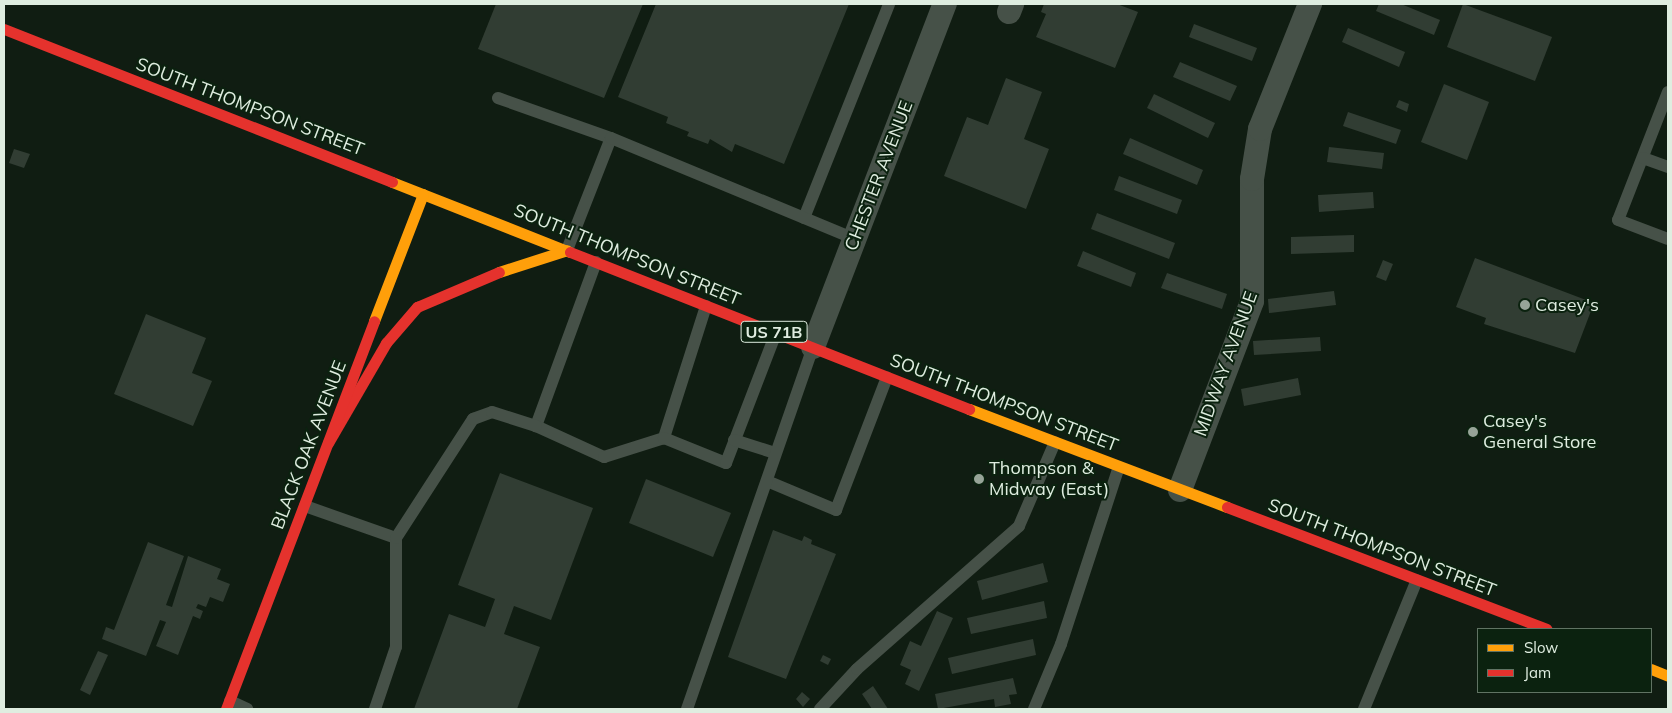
<!DOCTYPE html>
<html>
<head>
<meta charset="utf-8">
<style>
	body { margin:0 }
	#map { position:relative; width:1672px; height:713px; overflow:hidden; background:#101d12; font-family:Mulish,sans-serif }
	div>[style] { position:absolute }
	.building>* { inset:0; background:#313d33 }
	.lane>* { height:12px; margin:-6px; padding:0 6px; transform-origin:6px; border-radius:6px; background:#465148 }
	.street>* { height:24px; margin:-12px; padding:0 12px; transform-origin:12px; border-radius:12px; background:#465148 }
	.slow>* { height:11px; margin:-5.5px; padding:0 5.5px; transform-origin:5.5px; border-radius:5.5px; background:#ff9f0a }
	.jam>* { height:11px; margin:-5.5px; padding:0 5.5px; transform-origin:5.5px; border-radius:5.5px; background:#e5322d }
	.dots>* { width:14px; height:14px; translate:-50% -50%; box-sizing:border-box; border:2px solid #0b220f; border-radius:50% }
	span { translate:-50% -50%; white-space:nowrap; text-align:center; line-height:1.15; -webkit-text-stroke:4px #0b220f; paint-order:stroke }
	.shield-label span { padding:1px 4px; background:#0b220f; border:1px solid; border-radius:4px; -webkit-text-stroke-width:0 }
	.shield-label { font-size:16px; color:#dfede0; font-weight:700 }
	.street-label { font-size:18px; color:#dfede0 }
	.poi-label { font-size:18px; color:#dfede0 }
	.left { translate:0 -50%; text-align:left }
	.frame { position:absolute; inset:0; border:5px solid #dfede0; pointer-events:none }
	.legend { position:absolute; left:1477px; top:628px; width:175px; height:65px; box-sizing:border-box; background:#0b220f; border:1px solid #607363; margin:0; padding:6px 9px; list-style:none; font-size:15px; color:#dfede0 }
	.legend li { display:flex; align-items:center; gap:10px; height:25px }
	.legend b { width:25px; border:1px solid #607363 }
</style>
</head>
<body>
<div id="map">
	<div class="building">
		<i style="clip-path:polygon(496px 4px,643px 4px,604px 98px,478px 49px)"></i>
		<i style="clip-path:polygon(656px 4px,849px 4px,784px 164px,735px 144px,732px 152px,710px 139px,708px 144px,687px 136px,689px 132px,666px 123px,668px 117px,618px 97px)"></i>
		<i style="clip-path:polygon(1044px 4px,1117px 4px,1138px 12px,1115px 68px,1036px 37px,1046px 14px,1041px 12px)"></i>
		<i style="clip-path:polygon(1379px 4px,1401px 4px,1440px 20px,1434px 35px,1376px 11px)"></i>
		<i style="clip-path:polygon(1463px 4px,1552px 37px,1535px 81px,1447px 47px)"></i>
		<i style="clip-path:polygon(1194px 24px,1257px 48px,1252px 61px,1189px 37px)"></i>
		<i style="clip-path:polygon(1348px 28px,1405px 52px,1399px 67px,1342px 42px)"></i>
		<i style="clip-path:polygon(1180px 62px,1237px 86px,1230px 101px,1173px 77px)"></i>
		<i style="clip-path:polygon(1006px 78px,1042px 92px,1024px 139px,1049px 149px,1026px 209px,944px 176px,967px 117px,988px 125px)"></i>
		<i style="clip-path:polygon(1444px 84px,1489px 102px,1467px 160px,1421px 142px)"></i>
		<i style="clip-path:polygon(1154px 94px,1215px 123px,1208px 138px,1147px 108px)"></i>
		<i style="clip-path:polygon(1399px 100px,1409px 104px,1407px 112px,1396px 107px)"></i>
		<i style="clip-path:polygon(1348px 112px,1401px 130px,1396px 144px,1343px 126px)"></i>
		<i style="clip-path:polygon(1130px 138px,1203px 170px,1197px 185px,1123px 154px)"></i>
		<i style="clip-path:polygon(1329px 147px,1384px 153px,1382px 169px,1327px 162px)"></i>
		<i style="clip-path:polygon(14px 149px,30px 154px,24px 168px,9px 163px)"></i>
		<i style="clip-path:polygon(1119px 176px,1182px 200px,1177px 214px,1114px 190px)"></i>
		<i style="clip-path:polygon(1373px 192px,1374px 208px,1319px 212px,1318px 195px)"></i>
		<i style="clip-path:polygon(1097px 213px,1175px 243px,1169px 259px,1091px 229px)"></i>
		<i style="clip-path:polygon(1354px 235px,1354px 252px,1291px 254px,1291px 237px)"></i>
		<i style="clip-path:polygon(1083px 251px,1136px 273px,1131px 287px,1077px 266px)"></i>
		<i style="clip-path:polygon(1475px 258px,1594px 303px,1575px 353px,1484px 324px,1486px 318px,1456px 307px)"></i>
		<i style="clip-path:polygon(1383px 260px,1393px 264px,1386px 281px,1376px 277px)"></i>
		<i style="clip-path:polygon(1167px 273px,1227px 294px,1222px 309px,1161px 288px)"></i>
		<i style="clip-path:polygon(1334px 291px,1336px 305px,1269px 313px,1268px 299px)"></i>
		<i style="clip-path:polygon(146px 314px,206px 338px,192px 373px,212px 381px,193px 426px,114px 394px)"></i>
		<i style="clip-path:polygon(1320px 337px,1321px 351px,1254px 355px,1253px 341px)"></i>
		<i style="clip-path:polygon(1298px 378px,1301px 395px,1244px 406px,1241px 389px)"></i>
		<i style="clip-path:polygon(500px 473px,593px 508px,551px 620px,514px 606px,504px 634px,540px 647px,517px 709px,414px 709px,449px 614px,485px 627px,495px 599px,458px 585px)"></i>
		<i style="clip-path:polygon(646px 479px,731px 513px,713px 557px,629px 523px)"></i>
		<i style="clip-path:polygon(773px 530px,802px 541px,804px 536px,812px 540px,811px 544px,836px 554px,786px 679px,728px 657px)"></i>
		<i style="clip-path:polygon(148px 542px,184px 556px,166px 605px,172px 607px,188px 556px,221px 569px,217px 579px,230px 584px,223px 602px,210px 597px,206px 607px,198px 604px,196px 608px,203px 611px,200px 619px,193px 616px,178px 655px,156px 646px,166px 622px,160px 620px,146px 656px,102px 639px,106px 627px,114px 630px)"></i>
		<i style="clip-path:polygon(1043px 563px,1048px 582px,982px 600px,977px 581px)"></i>
		<i style="clip-path:polygon(1044px 601px,1047px 618px,971px 634px,967px 618px)"></i>
		<i style="clip-path:polygon(937px 611px,953px 618px,919px 691px,905px 684px,911px 670px,900px 665px,910px 641px,921px 646px)"></i>
		<i style="clip-path:polygon(1033px 639px,1036px 655px,952px 674px,948px 658px)"></i>
		<i style="clip-path:polygon(98px 651px,108px 655px,90px 695px,80px 690px)"></i>
		<i style="clip-path:polygon(823px 655px,831px 659px,828px 665px,820px 661px)"></i>
		<i style="clip-path:polygon(1013px 678px,1017px 694px,1009px 695px,1011px 704px,995px 707px,994px 699px,938px 709px,935px 694px)"></i>
		<i style="clip-path:polygon(873px 686px,888px 709px,872px 709px,862px 694px)"></i>
		<i style="clip-path:polygon(802px 692px,810px 699px,803px 707px,796px 699px)"></i>
	</div>
	<div class="lane">
		<i style="left:1668px;top:92px;width:137px;rotate:111.3deg"></i>
		<i style="left:1618px;top:220px;width:53px;rotate:20.8deg"></i>
		<i style="left:498px;top:98px;width:120px;rotate:19.5deg"></i>
		<i style="left:1643px;top:158px;width:27px;rotate:20deg"></i>
		<i style="left:804px;top:218px;width:230px;rotate:-68.3deg"></i>
		<i style="left:567px;top:250px;width:120px;rotate:-68.6deg"></i>
		<i style="left:611px;top:138px;width:264px;rotate:22.5deg"></i>
		<i style="left:596px;top:262px;width:175px;rotate:110.1deg"></i>
		<i style="left:536px;top:426px;width:75px;rotate:24.5deg"></i>
		<i style="left:604px;top:457px;width:63px;rotate:-17.6deg"></i>
		<i style="left:706px;top:306px;width:139px;rotate:107.7deg"></i>
		<i style="left:664px;top:438px;width:67px;rotate:22deg"></i>
		<i style="left:726px;top:463px;width:139px;rotate:-69deg"></i>
		<i style="left:734px;top:440px;width:43px;rotate:17.6deg"></i>
		<i style="left:767px;top:481px;width:75px;rotate:22.8deg"></i>
		<i style="left:836px;top:510px;width:142px;rotate:-69deg"></i>
		<i style="left:305px;top:506px;width:96px;rotate:19.4deg"></i>
		<i style="left:230px;top:701px;width:19px;rotate:25deg"></i>
		<i style="left:375px;top:709px;width:65px;rotate:-71.3deg"></i>
		<i style="left:396px;top:647px;width:109px;rotate:-90deg"></i>
		<i style="left:396px;top:538px;width:142px;rotate:-57.1deg"></i>
		<i style="left:473px;top:419px;width:20px;rotate:-20deg"></i>
		<i style="left:492px;top:412px;width:46px;rotate:17.7deg"></i>
		<i style="left:687px;top:709px;width:383px;rotate:-70.8deg"></i>
		<i style="left:820px;top:709px;width:54px;rotate:-47.2deg"></i>
		<i style="left:857px;top:669px;width:216px;rotate:-41.4deg"></i>
		<i style="left:1019px;top:526px;width:91px;rotate:-66.8deg"></i>
		<i style="left:1034px;top:709px;width:70px;rotate:-67.4deg"></i>
		<i style="left:1061px;top:644px;width:186px;rotate:-71.9deg"></i>
		<i style="left:1364px;top:709px;width:139px;rotate:-67.7deg"></i>
	</div>
	<div class="street">
		<i style="left:1009px;top:12px;width:9px;rotate:-69deg"></i>
		<i style="left:813px;top:347px;width:368px;rotate:-69deg"></i>
		<i style="left:1180px;top:490px;width:202px;rotate:-69.1deg"></i>
		<i style="left:1252px;top:301px;width:122px;rotate:-90deg"></i>
		<i style="left:1252px;top:179px;width:51px;rotate:-80.9deg"></i>
		<i style="left:1260px;top:129px;width:135px;rotate:-68.2deg"></i>
	</div>
	<div class="slow">
		<i style="left:392px;top:182px;width:191px;rotate:21.5deg"></i>
		<i style="left:499px;top:272px;width:71px;rotate:-17.9deg"></i>
		<i style="left:374px;top:321px;width:136px;rotate:-68.9deg"></i>
		<i style="left:969px;top:409px;width:276px;rotate:20.8deg"></i>
		<i style="left:1651px;top:669px;width:18px;rotate:22deg"></i>
	</div>
	<div class="jam">
		<i style="left:4px;top:29px;width:417px;rotate:21.5deg"></i>
		<i style="left:570px;top:252px;width:429px;rotate:21.5deg"></i>
		<i style="left:328px;top:443px;width:116px;rotate:-59.9deg"></i>
		<i style="left:386px;top:343px;width:48px;rotate:-49.3deg"></i>
		<i style="left:417px;top:307px;width:89px;rotate:-23.1deg"></i>
		<i style="left:1227px;top:507px;width:342px;rotate:20.9deg"></i>
		<i style="left:226px;top:709px;width:415px;rotate:-69.1deg"></i>
	</div>
	<div class="dots">
		<i style="left:1525px;top:305px;background:#97a498"></i>
		<i style="left:1473px;top:432px;background:#97a498"></i>
		<i style="left:979px;top:479px;background:#97a498"></i>
	</div>
	<div class="shield-label">
		<span style="left:774px;top:332px">US 71B</span>
	</div>
	<div class="street-label">
		<span style="left:250px;top:107px;rotate:21deg">SOUTH THOMPSON STREET</span>
		<span style="left:879px;top:176px;rotate:-69deg">CHESTER AVENUE</span>
		<span style="left:627px;top:255px;rotate:22deg">SOUTH THOMPSON STREET</span>
		<span style="left:1226px;top:364px;rotate:-70deg">MIDWAY AVENUE</span>
		<span style="left:1004px;top:403px;rotate:21deg">SOUTH THOMPSON STREET</span>
		<span style="left:309px;top:445px;rotate:-69deg">BLACK OAK AVENUE</span>
		<span style="left:1382px;top:548px;rotate:21deg">SOUTH THOMPSON STREET</span>
	</div>
	<div class="poi-label">
		<span class="left" style="left:1535px;top:305px">Casey's</span>
		<span class="left" style="left:1483px;top:432px">Casey's<br>General Store</span>
		<span class="left" style="left:989px;top:479px">Thompson &amp;<br>Midway (East)</span>
	</div>
	<div class="frame"></div>
	<ul class="legend">
	<li><b style="height:6px;background:#ff9f0a"></b>Slow</li>
	<li><b style="height:6px;background:#e5322d"></b>Jam</li>
	</ul>
</div>
</body>
</html>
